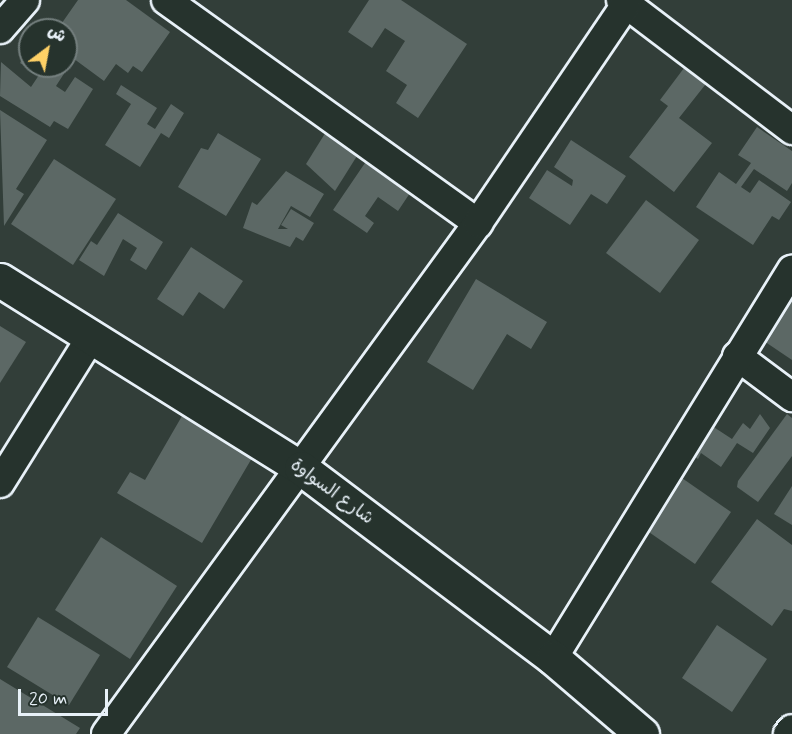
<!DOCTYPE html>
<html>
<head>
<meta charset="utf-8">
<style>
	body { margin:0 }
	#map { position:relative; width:792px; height:734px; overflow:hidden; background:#323e39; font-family:Mynerve,"Playpen Sans Arabic",sans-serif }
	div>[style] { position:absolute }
	.building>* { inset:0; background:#5c6865 }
	.roads { filter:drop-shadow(2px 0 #e8f1f8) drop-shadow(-2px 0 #e8f1f8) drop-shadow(0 2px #e8f1f8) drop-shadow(0 -2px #e8f1f8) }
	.minor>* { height:28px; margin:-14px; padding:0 14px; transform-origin:14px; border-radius:14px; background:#26332d }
	.tertiary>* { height:33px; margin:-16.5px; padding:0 16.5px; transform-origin:16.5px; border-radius:16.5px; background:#26332d }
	span { translate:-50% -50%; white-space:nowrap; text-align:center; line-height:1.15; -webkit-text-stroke:6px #26332d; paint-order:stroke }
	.street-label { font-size:18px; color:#e8f1f8 }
	.north { position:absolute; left:18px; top:18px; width:60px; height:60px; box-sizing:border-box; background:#26332d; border:2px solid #747f7e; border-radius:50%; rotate:32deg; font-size:16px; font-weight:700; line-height:24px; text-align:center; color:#e8f1f8 }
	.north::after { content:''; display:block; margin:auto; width:21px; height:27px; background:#ffd166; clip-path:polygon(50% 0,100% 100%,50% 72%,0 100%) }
	.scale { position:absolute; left:18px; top:689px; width:90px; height:27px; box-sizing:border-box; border:3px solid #e8f1f8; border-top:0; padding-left:8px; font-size:18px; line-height:21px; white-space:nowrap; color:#e8f1f8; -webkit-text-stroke:4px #26332d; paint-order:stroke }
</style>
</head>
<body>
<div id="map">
	<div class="building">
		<i style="clip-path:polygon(78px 0,126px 0,170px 32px,142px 72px,133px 66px,128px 73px,116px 64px,104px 81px,66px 53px,66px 30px,57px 30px)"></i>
		<i style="clip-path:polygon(369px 0,401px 0,467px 44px,418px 118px,396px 103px,407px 85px,386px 71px,405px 41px,385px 28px,372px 48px,348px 32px)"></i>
		<i style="clip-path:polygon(30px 47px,30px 66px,67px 69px,56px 86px,65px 92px,75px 77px,93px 89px,68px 129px,54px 121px,50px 127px,0 96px,1px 62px,31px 87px,39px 75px,20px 63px)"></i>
		<i style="clip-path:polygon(687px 64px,709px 80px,679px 118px,712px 143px,674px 192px,629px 157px,668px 106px,660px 100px)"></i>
		<i style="clip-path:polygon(121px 85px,157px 108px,147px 124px,155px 129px,171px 104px,184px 113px,169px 138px,161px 133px,140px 167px,105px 145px,131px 104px,116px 94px)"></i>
		<i style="clip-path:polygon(0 110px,47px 140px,16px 189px,24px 194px,4px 226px)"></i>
		<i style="clip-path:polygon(329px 127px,362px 148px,335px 191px,306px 164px)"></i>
		<i style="clip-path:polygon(757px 127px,792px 151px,792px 183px,787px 191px,754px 169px,741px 187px,750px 193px,759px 180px,791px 202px,779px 220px,772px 216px,753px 245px,696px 207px,719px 172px,736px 184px,751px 163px,738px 155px)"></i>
		<i style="clip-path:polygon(218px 133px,261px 159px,226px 216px,178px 187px,201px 148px,208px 150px)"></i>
		<i style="clip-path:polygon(571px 140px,626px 176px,607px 204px,591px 194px,570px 225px,529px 198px,547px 170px,572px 186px,573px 180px,554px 167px)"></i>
		<i style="clip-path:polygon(54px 159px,116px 199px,73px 265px,11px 224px)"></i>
		<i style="clip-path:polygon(367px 160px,412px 190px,398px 211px,378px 197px,365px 216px,374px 223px,367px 233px,333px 210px)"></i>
		<i style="clip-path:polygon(286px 171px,324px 194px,310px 217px,291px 206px,278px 229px,288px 229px,281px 225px,291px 209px,314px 223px,303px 241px,296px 237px,290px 247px,243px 228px,252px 202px,257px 205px)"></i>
		<i style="clip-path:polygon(646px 200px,699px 240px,660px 293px,606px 253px)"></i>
		<i style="clip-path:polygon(118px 213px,163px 242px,146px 270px,130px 260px,137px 248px,123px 239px,104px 276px,79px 260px,91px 241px,97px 245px)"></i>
		<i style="clip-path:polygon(191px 247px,243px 281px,224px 309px,199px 292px,183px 316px,157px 299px)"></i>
		<i style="clip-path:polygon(476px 279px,547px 322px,531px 349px,507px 334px,473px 390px,427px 362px)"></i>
		<i style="clip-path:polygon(792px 285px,792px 360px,758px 337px)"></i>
		<i style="clip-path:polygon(0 326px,26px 342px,0 383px)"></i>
		<i style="clip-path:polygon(760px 414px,770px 428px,753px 453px,737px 443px,721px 467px,701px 453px,698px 459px,690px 454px,709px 424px,732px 439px,743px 423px,750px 429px)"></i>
		<i style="clip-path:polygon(787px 414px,792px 418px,792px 456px,758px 502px,737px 487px,738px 481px)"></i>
		<i style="clip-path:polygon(182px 416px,252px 458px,202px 543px,117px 493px,130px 472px,145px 480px)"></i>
		<i style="clip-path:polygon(679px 476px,731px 512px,695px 564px,643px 528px)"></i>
		<i style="clip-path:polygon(792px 486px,792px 525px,774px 514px)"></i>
		<i style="clip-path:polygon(757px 519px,792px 545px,792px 611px,784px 609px,772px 626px,711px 582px)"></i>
		<i style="clip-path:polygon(101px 537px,177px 586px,130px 659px,55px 610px)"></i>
		<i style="clip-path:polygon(38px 617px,100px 655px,69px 705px,7px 667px)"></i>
		<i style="clip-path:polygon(717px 625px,767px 659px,732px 712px,682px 678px)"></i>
		<i style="clip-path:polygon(0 679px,80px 728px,76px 734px,0 734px)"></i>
	</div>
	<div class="roads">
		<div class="minor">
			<i style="left:166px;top:0;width:384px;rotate:35.6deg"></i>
			<i style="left:621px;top:0;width:215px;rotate:37.2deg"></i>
			<i style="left:0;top:29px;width:38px;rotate:-49deg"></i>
			<i style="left:737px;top:356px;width:69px;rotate:36.7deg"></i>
			<i style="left:0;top:483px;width:173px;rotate:-58deg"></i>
			<i style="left:553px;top:658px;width:456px;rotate:-58.4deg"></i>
			<i style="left:106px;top:734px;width:632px;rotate:-53.95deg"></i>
			<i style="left:478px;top:223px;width:264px;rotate:-55.9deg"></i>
			<i style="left:788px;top:734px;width:6px;rotate:-51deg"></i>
		</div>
		<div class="tertiary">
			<i style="left:0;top:280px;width:355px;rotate:32deg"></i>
			<i style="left:301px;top:468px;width:316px;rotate:37deg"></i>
			<i style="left:553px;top:658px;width:117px;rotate:40.5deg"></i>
		</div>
	</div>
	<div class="street-label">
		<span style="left:332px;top:492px;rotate:36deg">شارع السواوة</span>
	</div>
	<div class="north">ش</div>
	<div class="scale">20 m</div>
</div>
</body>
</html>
